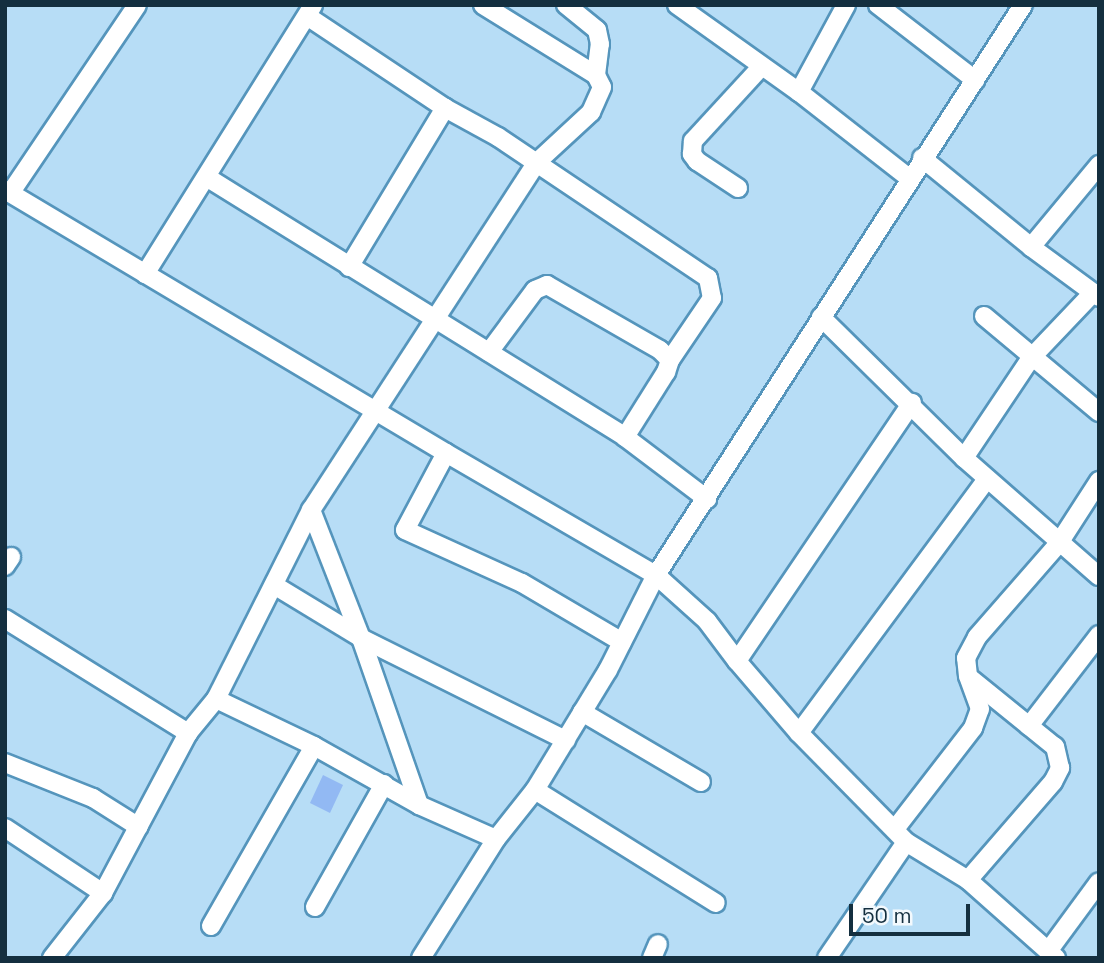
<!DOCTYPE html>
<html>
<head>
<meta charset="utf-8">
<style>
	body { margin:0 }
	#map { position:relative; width:1104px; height:963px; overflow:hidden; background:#b7ddf6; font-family:"Space Grotesk",sans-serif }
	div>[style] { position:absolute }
	.building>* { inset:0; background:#92b9f3 }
	.roads { filter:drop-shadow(2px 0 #5595bc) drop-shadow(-2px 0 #5595bc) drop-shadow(0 2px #5595bc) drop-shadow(0 -2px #5595bc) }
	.minor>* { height:18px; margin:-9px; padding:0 9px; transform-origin:9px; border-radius:9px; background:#fff }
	span { translate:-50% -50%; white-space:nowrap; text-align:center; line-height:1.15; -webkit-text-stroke:7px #f3f9fd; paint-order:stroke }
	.frame { position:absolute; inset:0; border:7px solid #142f3f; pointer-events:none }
	.scale { position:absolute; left:849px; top:904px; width:121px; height:32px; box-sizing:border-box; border:4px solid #142f3f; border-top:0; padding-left:9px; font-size:21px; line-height:24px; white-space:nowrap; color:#142f3f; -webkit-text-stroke:5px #f3f9fd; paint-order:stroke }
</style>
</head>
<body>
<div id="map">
	<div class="building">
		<i style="clip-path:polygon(323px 775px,343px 785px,330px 813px,310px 803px)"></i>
	</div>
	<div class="roads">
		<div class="minor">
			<i style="left:483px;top:5px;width:133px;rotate:31.8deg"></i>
			<i style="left:677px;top:5px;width:150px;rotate:35.5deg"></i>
			<i style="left:799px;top:92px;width:140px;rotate:38deg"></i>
			<i style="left:878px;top:5px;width:123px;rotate:37.7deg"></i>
			<i style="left:307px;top:16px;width:166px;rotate:33.7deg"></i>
			<i style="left:445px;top:108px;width:60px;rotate:28.7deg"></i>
			<i style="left:498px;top:137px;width:253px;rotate:33.9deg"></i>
			<i style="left:708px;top:278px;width:20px;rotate:79deg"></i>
			<i style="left:712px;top:298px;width:75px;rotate:124.1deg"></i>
			<i style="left:799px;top:92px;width:99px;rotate:-61.6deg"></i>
			<i style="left:922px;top:158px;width:141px;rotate:39.2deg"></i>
			<i style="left:1031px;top:247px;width:84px;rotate:36.3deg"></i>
			<i style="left:208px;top:178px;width:491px;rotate:31.8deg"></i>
			<i style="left:625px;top:437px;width:103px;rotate:37.1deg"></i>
			<i style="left:738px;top:188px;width:49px;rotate:-146.6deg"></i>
			<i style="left:697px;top:161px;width:9px;rotate:-126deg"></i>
			<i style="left:692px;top:154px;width:13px;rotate:-86deg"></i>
			<i style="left:693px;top:141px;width:100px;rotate:-47.4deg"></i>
			<i style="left:5px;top:190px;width:513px;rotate:30.81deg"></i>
			<i style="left:446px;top:453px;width:243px;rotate:30.2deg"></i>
			<i style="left:656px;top:575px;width:69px;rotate:42deg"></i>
			<i style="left:707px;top:621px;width:50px;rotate:53.1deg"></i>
			<i style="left:737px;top:661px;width:95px;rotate:49.3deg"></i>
			<i style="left:799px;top:733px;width:153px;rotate:45.5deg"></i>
			<i style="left:906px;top:842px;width:73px;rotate:31.5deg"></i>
			<i style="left:968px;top:880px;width:118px;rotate:41.6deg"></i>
			<i style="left:11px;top:192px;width:225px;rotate:-56deg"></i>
			<i style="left:1031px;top:247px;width:107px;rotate:-50.3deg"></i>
			<i style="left:349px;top:267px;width:186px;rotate:-58.9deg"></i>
			<i style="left:145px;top:274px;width:317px;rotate:-58deg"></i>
			<i style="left:984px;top:316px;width:150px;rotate:39.9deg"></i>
			<i style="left:821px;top:317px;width:201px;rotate:44.6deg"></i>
			<i style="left:964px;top:458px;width:179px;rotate:41.2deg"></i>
			<i style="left:489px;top:352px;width:77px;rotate:-53.4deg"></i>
			<i style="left:535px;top:290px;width:13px;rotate:-23deg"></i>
			<i style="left:547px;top:285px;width:130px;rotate:29.9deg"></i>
			<i style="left:660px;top:350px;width:14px;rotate:45deg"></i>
			<i style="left:670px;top:360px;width:13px;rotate:108deg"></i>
			<i style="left:666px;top:372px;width:77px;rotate:122.2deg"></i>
			<i style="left:446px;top:453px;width:87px;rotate:118deg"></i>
			<i style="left:405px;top:530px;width:128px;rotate:24.4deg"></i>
			<i style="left:522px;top:583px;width:116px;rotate:30.5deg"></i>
			<i style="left:964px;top:458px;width:120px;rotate:-56.2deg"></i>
			<i style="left:1031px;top:358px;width:90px;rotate:-46.4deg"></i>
			<i style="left:311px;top:510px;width:137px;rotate:68.7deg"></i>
			<i style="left:361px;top:638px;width:177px;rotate:70.8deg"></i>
			<i style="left:5px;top:566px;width:11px;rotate:-56deg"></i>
			<i style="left:274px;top:585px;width:102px;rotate:31.3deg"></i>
			<i style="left:361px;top:638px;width:229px;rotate:26.5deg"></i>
			<i style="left:5px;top:619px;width:216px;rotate:31.9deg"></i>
			<i style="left:737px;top:661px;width:312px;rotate:-55.9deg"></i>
			<i style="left:216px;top:699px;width:109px;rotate:25.6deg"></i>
			<i style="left:582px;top:712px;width:138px;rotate:30.5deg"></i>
			<i style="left:1029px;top:726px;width:115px;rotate:-52.4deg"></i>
			<i style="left:799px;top:733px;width:316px;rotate:-53.5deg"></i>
			<i style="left:5px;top:763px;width:95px;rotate:21.7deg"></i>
			<i style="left:93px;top:798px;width:54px;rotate:32.2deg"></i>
			<i style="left:535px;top:790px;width:213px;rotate:32deg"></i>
			<i style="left:5px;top:828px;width:118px;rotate:33.6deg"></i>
			<i style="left:895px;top:829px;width:128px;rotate:-52.3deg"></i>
			<i style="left:973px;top:728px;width:20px;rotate:-70deg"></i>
			<i style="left:980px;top:709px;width:35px;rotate:-110deg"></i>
			<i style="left:968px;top:676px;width:18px;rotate:-96deg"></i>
			<i style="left:966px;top:658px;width:24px;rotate:-62deg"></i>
			<i style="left:977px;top:637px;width:125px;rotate:-48.9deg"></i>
			<i style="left:1059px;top:543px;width:74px;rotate:-57.2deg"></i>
			<i style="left:968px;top:880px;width:130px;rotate:-49.1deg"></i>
			<i style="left:1053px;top:782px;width:16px;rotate:-63deg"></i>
			<i style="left:1060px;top:768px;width:22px;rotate:-103deg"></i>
			<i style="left:1055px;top:747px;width:108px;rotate:-141deg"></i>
			<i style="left:315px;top:907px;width:141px;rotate:-60.7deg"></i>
			<i style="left:211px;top:926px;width:207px;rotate:-60.2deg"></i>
			<i style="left:314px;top:746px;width:120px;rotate:29.3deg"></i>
			<i style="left:419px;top:805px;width:84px;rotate:23.8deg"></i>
			<i style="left:1049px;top:950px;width:84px;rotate:-53.7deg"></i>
			<i style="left:52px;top:958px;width:83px;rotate:-51.9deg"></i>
			<i style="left:103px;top:893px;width:181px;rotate:-62deg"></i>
			<i style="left:188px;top:733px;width:44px;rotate:-50.5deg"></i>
			<i style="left:216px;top:699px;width:212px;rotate:-63.3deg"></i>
			<i style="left:311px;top:510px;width:414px;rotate:-57deg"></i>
			<i style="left:536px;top:163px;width:75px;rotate:-42.8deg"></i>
			<i style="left:591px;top:112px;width:27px;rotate:-66deg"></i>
			<i style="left:602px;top:87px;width:13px;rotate:-117deg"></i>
			<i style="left:596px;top:75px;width:31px;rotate:-83deg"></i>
			<i style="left:600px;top:44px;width:14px;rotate:-102deg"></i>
			<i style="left:597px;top:30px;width:40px;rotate:-141deg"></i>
			<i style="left:421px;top:958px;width:141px;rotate:-57.8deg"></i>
			<i style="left:496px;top:839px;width:63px;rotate:-51.5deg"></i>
			<i style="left:535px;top:790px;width:140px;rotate:-58.7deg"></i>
			<i style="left:608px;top:670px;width:106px;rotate:-63.2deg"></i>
			<i style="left:656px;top:575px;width:678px;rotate:-57.22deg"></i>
			<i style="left:652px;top:958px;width:15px;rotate:-67deg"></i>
			<i style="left:827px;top:958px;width:140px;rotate:-55.7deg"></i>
		</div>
	</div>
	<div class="frame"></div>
	<div class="scale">50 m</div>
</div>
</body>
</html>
